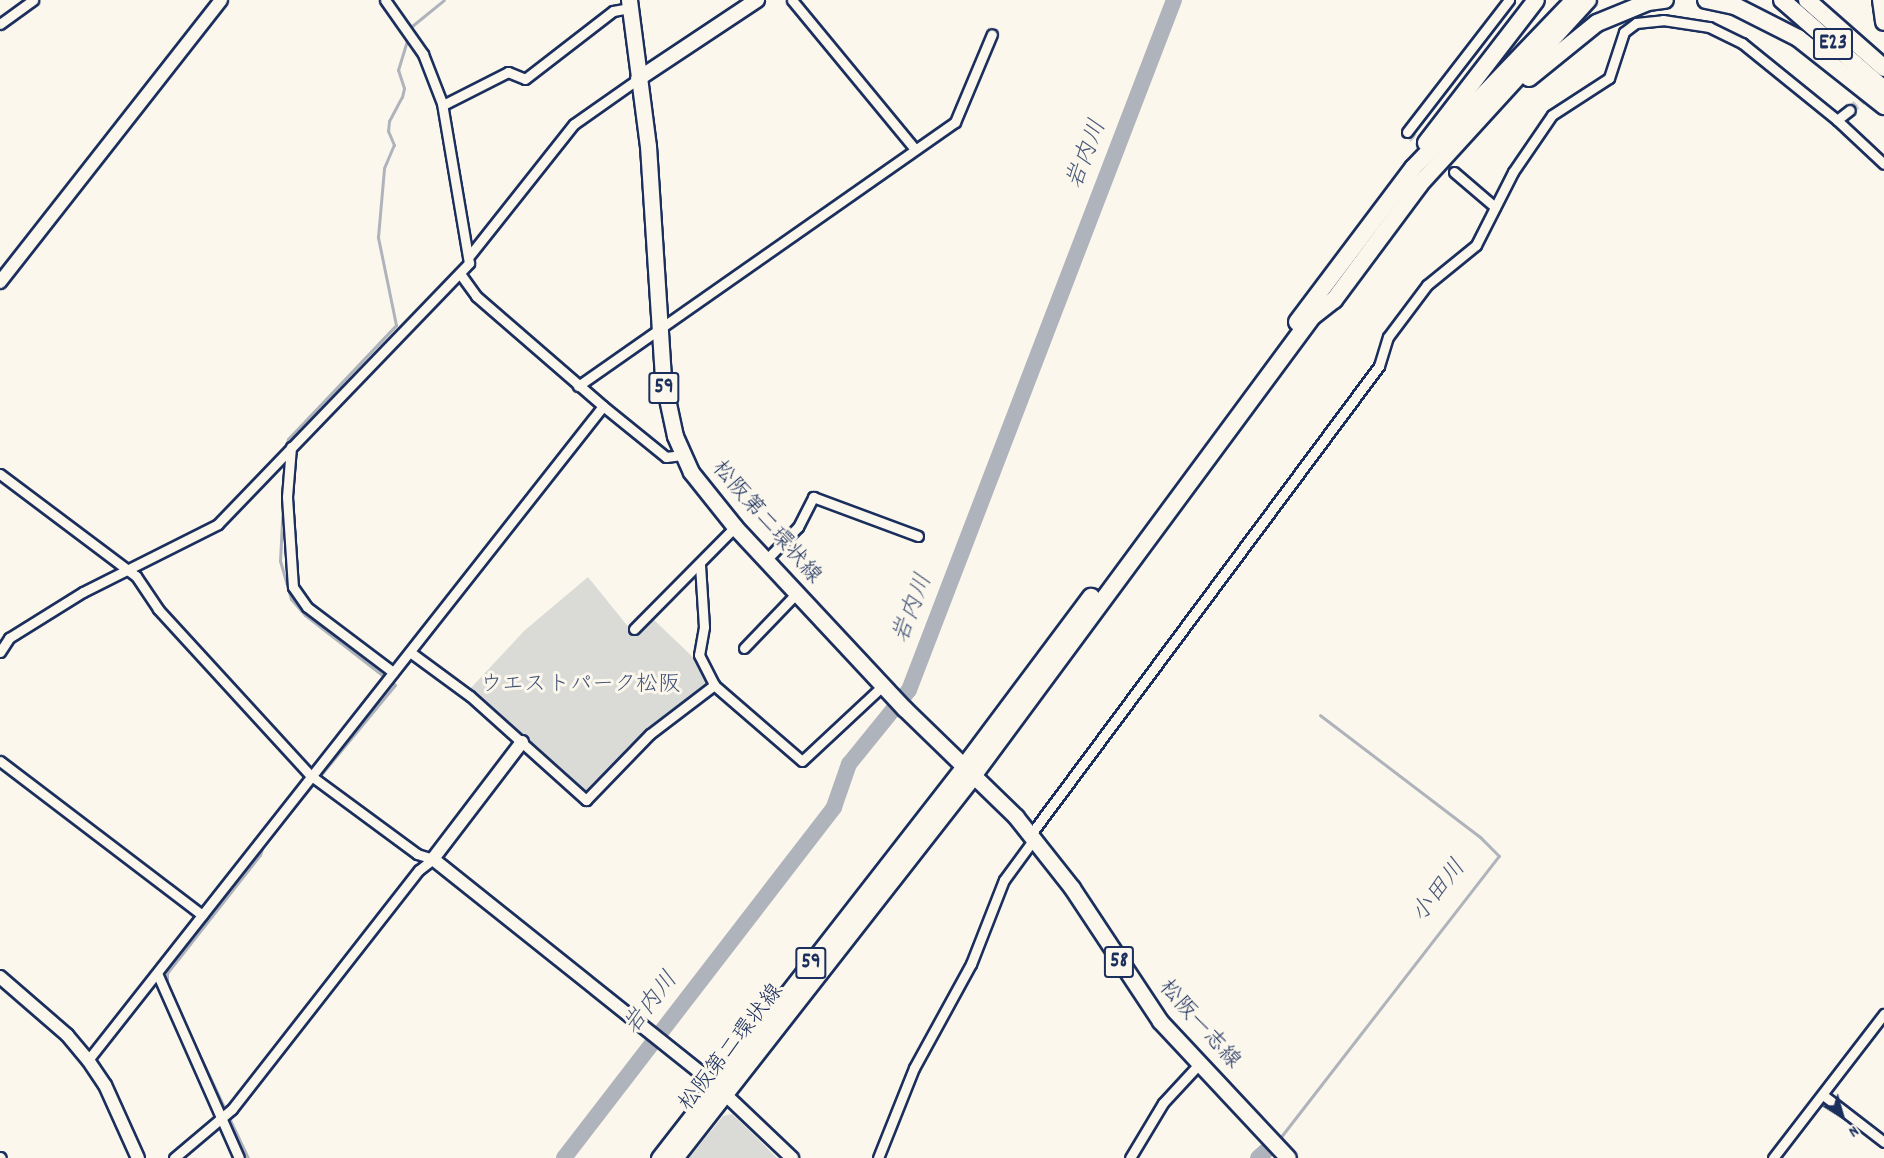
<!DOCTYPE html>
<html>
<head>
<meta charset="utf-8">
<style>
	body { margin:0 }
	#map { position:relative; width:1884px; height:1158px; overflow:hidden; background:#fbf7ec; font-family:Dekko,"Klee One",sans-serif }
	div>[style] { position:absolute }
	.green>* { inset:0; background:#dadad7 }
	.stream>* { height:3px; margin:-1.5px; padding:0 1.5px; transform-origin:1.5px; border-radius:1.5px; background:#afb3bb }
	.river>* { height:16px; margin:-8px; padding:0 8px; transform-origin:8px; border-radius:8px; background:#afb3bb }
	.minor-tunnel>* { height:9px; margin-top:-4.5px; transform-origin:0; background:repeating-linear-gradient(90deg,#cecfd0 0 9px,transparent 0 13.5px) }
	.roads { filter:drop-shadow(2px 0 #1b2f5e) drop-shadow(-2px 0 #1b2f5e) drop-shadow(0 2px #1b2f5e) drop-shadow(0 -2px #1b2f5e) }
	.minor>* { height:9px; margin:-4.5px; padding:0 4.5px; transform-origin:4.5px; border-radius:4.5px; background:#fbf7ec }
	.tertiary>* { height:12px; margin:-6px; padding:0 6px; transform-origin:6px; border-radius:6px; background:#fbf7ec }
	.secondary>* { height:14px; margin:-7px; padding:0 7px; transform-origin:7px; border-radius:7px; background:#fbf7ec }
	.primary>* { height:15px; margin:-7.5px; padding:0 7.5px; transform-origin:7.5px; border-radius:7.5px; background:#fbf7ec }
	.motorway>* { height:16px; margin:-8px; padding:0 8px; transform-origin:8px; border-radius:8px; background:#fbf7ec }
	span { translate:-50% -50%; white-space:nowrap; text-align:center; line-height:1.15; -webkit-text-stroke:6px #fbf7ec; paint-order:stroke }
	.shield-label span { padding:2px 4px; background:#fbf7ec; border:2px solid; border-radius:4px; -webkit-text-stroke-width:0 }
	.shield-label { font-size:21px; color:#1b2f5e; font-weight:700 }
	.street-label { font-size:22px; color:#1b2f5e }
	.park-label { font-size:22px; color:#415176 }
	.water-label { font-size:24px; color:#47577a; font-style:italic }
	.north { position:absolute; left:1812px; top:1086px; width:60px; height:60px; -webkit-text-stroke:4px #fbf7ec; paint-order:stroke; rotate:143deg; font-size:16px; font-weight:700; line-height:24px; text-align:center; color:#1b2f5e }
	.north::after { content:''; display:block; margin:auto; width:21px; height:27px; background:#1b2f5e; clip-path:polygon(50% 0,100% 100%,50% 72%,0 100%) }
</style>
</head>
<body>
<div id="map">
	<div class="green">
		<i style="clip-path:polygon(588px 577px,634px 634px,653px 619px,697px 661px,710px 680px,707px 688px,587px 794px,470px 689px,524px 631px)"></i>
		<i style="clip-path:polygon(732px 1114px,756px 1137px,777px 1158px,689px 1158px,723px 1116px)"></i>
	</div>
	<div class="stream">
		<i style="left:412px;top:26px;width:41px;rotate:-39.1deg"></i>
		<i style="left:286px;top:450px;width:11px;rotate:-80deg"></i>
		<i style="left:288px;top:439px;width:157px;rotate:-46.5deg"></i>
		<i style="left:396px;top:325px;width:90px;rotate:-101.6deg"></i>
		<i style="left:378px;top:237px;width:69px;rotate:-85deg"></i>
		<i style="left:384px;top:168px;width:25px;rotate:-67deg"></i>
		<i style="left:394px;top:145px;width:15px;rotate:-113deg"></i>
		<i style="left:388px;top:131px;width:10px;rotate:-84deg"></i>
		<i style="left:389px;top:121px;width:27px;rotate:-62deg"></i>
		<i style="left:402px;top:97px;width:9px;rotate:-77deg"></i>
		<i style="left:404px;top:88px;width:19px;rotate:-108deg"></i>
		<i style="left:398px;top:70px;width:31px;rotate:-73deg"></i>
		<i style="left:285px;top:471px;width:14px;rotate:-86deg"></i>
		<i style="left:167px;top:986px;width:13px;rotate:-90deg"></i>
		<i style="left:167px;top:973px;width:150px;rotate:-51.8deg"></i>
		<i style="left:260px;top:855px;width:10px;rotate:-73deg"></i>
		<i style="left:263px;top:845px;width:207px;rotate:-50.5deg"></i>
		<i style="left:395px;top:685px;width:114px;rotate:-142.1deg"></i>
		<i style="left:305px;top:615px;width:21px;rotate:-131deg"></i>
		<i style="left:291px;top:599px;width:40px;rotate:-106deg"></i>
		<i style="left:280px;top:561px;width:59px;rotate:-87.1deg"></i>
		<i style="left:175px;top:1003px;width:171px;rotate:64.8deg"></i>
		<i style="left:1280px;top:1138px;width:357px;rotate:-52.2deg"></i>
		<i style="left:1499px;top:856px;width:27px;rotate:-135deg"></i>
		<i style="left:1480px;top:837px;width:201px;rotate:-142.7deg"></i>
	</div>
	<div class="river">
		<i style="left:564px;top:1158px;width:443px;rotate:-52.4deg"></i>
		<i style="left:834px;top:807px;width:46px;rotate:-70.8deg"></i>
		<i style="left:849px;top:764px;width:95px;rotate:-51deg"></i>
		<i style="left:909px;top:690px;width:739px;rotate:-68.99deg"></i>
		<i style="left:1258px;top:1158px;width:12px;rotate:-42deg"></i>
	</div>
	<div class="minor-tunnel">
		<i style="left:1850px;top:110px;width:28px;rotate:-41deg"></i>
		<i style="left:1407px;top:132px;width:25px;rotate:40deg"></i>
	</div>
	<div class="roads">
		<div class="minor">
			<i style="left:792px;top:0;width:193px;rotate:50.5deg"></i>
			<i style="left:0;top:24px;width:41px;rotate:-36deg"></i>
			<i style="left:443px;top:105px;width:73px;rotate:-26.9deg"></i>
			<i style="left:508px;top:72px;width:18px;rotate:22deg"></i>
			<i style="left:525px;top:79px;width:111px;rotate:-37.7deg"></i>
			<i style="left:613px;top:11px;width:17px;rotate:-10deg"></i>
			<i style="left:1837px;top:120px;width:16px;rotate:-38deg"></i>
			<i style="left:1407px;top:132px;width:167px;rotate:-52.3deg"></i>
			<i style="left:1454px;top:172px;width:54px;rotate:40.5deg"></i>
			<i style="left:470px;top:255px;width:167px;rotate:-51.6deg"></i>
			<i style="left:574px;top:124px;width:78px;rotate:-35.1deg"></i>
			<i style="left:461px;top:275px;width:26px;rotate:54deg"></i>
			<i style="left:476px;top:296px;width:168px;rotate:40.9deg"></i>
			<i style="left:603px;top:406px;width:81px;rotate:39deg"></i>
			<i style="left:666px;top:457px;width:16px;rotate:-7deg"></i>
			<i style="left:578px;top:386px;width:460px;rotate:-35deg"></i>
			<i style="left:955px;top:122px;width:95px;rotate:-67.2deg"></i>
			<i style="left:291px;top:447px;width:50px;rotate:94.6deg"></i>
			<i style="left:287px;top:497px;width:90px;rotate:86.2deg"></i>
			<i style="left:293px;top:587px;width:24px;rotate:55deg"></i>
			<i style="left:307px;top:607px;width:108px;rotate:37.1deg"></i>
			<i style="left:0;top:474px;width:170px;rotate:36.9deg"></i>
			<i style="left:136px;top:576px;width:40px;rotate:56deg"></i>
			<i style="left:158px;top:609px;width:225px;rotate:47.5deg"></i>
			<i style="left:310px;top:775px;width:133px;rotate:36.4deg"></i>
			<i style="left:417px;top:854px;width:17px;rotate:17deg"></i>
			<i style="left:766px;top:560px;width:46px;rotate:-45.9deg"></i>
			<i style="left:798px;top:527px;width:34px;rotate:-63deg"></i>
			<i style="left:813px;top:497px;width:112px;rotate:20.4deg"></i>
			<i style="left:700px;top:565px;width:62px;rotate:86.3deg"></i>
			<i style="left:704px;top:627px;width:28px;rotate:100deg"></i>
			<i style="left:699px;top:655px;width:34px;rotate:63deg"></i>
			<i style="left:634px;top:629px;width:144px;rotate:-45.3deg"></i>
			<i style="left:744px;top:648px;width:76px;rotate:-46.1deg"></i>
			<i style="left:0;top:652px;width:17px;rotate:-57deg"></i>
			<i style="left:9px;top:638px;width:87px;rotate:-31.9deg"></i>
			<i style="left:83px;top:592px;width:151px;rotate:-26.7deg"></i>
			<i style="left:218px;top:524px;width:362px;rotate:-46.1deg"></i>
			<i style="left:469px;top:263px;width:162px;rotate:-99.6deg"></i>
			<i style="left:442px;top:103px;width:53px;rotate:-111.2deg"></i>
			<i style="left:423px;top:54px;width:66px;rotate:-125.1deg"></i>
			<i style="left:410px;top:652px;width:74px;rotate:36.3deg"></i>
			<i style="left:470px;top:696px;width:156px;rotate:41.9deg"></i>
			<i style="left:586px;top:800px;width:92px;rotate:-45.9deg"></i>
			<i style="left:650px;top:734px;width:81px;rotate:-37.4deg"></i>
			<i style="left:714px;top:685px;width:116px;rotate:40.8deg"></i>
			<i style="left:802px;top:761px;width:103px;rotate:-43deg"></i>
			<i style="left:0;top:761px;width:254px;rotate:37.3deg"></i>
			<i style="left:1031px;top:834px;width:583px;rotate:-53.37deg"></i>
			<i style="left:1379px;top:366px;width:30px;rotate:-73deg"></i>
			<i style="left:1388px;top:337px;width:65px;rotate:-53.1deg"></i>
			<i style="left:1427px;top:285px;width:63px;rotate:-39.2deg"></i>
			<i style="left:1476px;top:245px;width:82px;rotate:-63.1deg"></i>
			<i style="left:1513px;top:172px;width:69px;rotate:-55.6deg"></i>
			<i style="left:1552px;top:115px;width:68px;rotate:-33deg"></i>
			<i style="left:1609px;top:78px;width:48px;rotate:-71.9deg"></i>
			<i style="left:1624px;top:32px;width:15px;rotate:-37deg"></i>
			<i style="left:1636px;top:23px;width:27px;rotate:-6deg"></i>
			<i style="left:1663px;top:20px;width:47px;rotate:8.7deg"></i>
			<i style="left:1709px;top:27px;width:37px;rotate:26deg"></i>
			<i style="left:1742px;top:43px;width:122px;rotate:39deg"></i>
			<i style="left:1837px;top:120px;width:64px;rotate:43.1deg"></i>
			<i style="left:157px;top:973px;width:202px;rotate:66.1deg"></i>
			<i style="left:88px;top:1060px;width:832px;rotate:-51.78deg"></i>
			<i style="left:1823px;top:1095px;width:77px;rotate:37.6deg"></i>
			<i style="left:0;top:1157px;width:1px;rotate:45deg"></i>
			<i style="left:174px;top:1158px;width:76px;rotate:-40.2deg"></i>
			<i style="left:232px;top:1109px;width:303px;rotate:-52deg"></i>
			<i style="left:419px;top:870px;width:18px;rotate:-38deg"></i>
			<i style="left:878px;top:1158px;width:97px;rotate:-68.2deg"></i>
			<i style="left:914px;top:1068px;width:119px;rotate:-61.3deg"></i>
			<i style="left:971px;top:964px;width:90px;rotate:-68.6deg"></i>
			<i style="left:1004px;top:880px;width:51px;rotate:-53.8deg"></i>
			<i style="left:1130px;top:1158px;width:64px;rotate:-59deg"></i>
			<i style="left:1163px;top:1103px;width:56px;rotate:-47.2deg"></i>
			<i style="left:1773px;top:1158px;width:182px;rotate:-52.4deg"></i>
		</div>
		<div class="tertiary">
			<i style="left:0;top:282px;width:358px;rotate:-51.9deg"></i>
			<i style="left:522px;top:742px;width:147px;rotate:127.3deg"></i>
			<i style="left:433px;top:859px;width:353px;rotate:38.6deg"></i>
			<i style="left:709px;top:1079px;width:115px;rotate:43.6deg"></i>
			<i style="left:0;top:977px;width:89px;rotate:40.9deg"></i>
			<i style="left:67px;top:1035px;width:33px;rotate:50deg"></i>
			<i style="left:88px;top:1060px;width:30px;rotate:56deg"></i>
			<i style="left:105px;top:1085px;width:80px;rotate:65.7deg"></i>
		</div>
		<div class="secondary">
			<i style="left:638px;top:79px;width:143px;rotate:-33.6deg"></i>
		</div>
		<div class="primary">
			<i style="left:629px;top:0;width:147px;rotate:82.6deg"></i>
			<i style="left:648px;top:146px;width:234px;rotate:86.3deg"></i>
			<i style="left:663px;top:380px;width:57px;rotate:77.9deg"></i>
			<i style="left:675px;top:436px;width:39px;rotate:66deg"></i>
			<i style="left:691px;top:472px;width:70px;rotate:51.3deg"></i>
			<i style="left:735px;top:527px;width:248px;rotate:47deg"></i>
			<i style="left:904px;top:708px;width:156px;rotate:44.2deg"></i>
			<i style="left:1016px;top:817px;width:90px;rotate:51.7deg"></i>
			<i style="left:1072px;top:888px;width:159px;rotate:56.5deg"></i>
			<i style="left:1160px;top:1021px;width:187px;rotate:46.9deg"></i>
			<i style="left:659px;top:1158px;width:494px;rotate:-52.1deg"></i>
			<i style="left:675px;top:1158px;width:484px;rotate:-52deg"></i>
		</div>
		<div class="motorway">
			<i style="left:1706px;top:0;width:30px;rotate:12deg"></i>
			<i style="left:1735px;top:6px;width:71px;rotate:26.9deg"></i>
			<i style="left:1798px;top:38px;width:110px;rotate:38.3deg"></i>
			<i style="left:1782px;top:0;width:135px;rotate:41.1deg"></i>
			<i style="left:1807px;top:0;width:103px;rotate:41.4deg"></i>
			<i style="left:1881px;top:0;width:22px;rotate:82deg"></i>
			<i style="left:1529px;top:78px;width:87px;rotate:-39deg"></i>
			<i style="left:1597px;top:23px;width:55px;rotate:-22.4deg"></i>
			<i style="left:1648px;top:2px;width:17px;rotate:-7deg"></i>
			<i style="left:1426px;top:143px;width:180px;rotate:-52.4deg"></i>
			<i style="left:1297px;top:322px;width:193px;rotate:-53deg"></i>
			<i style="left:1413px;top:168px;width:233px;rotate:-46.2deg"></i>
			<i style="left:963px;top:768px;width:214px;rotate:-53.2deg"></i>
			<i style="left:973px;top:776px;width:571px;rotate:-53.55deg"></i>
			<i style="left:1312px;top:317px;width:28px;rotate:-38deg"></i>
			<i style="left:1334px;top:300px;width:144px;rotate:-53.4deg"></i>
			<i style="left:1420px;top:184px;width:249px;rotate:-47.6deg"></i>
		</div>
	</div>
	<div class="shield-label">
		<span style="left:1833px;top:44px">E23</span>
		<span style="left:664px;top:388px">59</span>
		<span style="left:1119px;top:962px">58</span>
		<span style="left:811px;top:963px">59</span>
	</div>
	<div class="street-label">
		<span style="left:766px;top:523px;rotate:49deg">松阪第二環状線</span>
		<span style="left:1199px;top:1025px;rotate:48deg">松阪一志線</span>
		<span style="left:732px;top:1048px;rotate:-52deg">松阪第二環状線</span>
	</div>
	<div class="park-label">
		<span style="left:580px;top:686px">ウエストパーク松阪</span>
	</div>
	<div class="water-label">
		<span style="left:1088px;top:155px;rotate:-69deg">岩内川</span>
		<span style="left:914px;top:609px;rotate:-69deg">岩内川</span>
		<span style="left:1440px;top:892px;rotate:-52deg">小田川</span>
		<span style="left:652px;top:1004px;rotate:-52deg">岩内川</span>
	</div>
	<div class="north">N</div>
</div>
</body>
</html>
